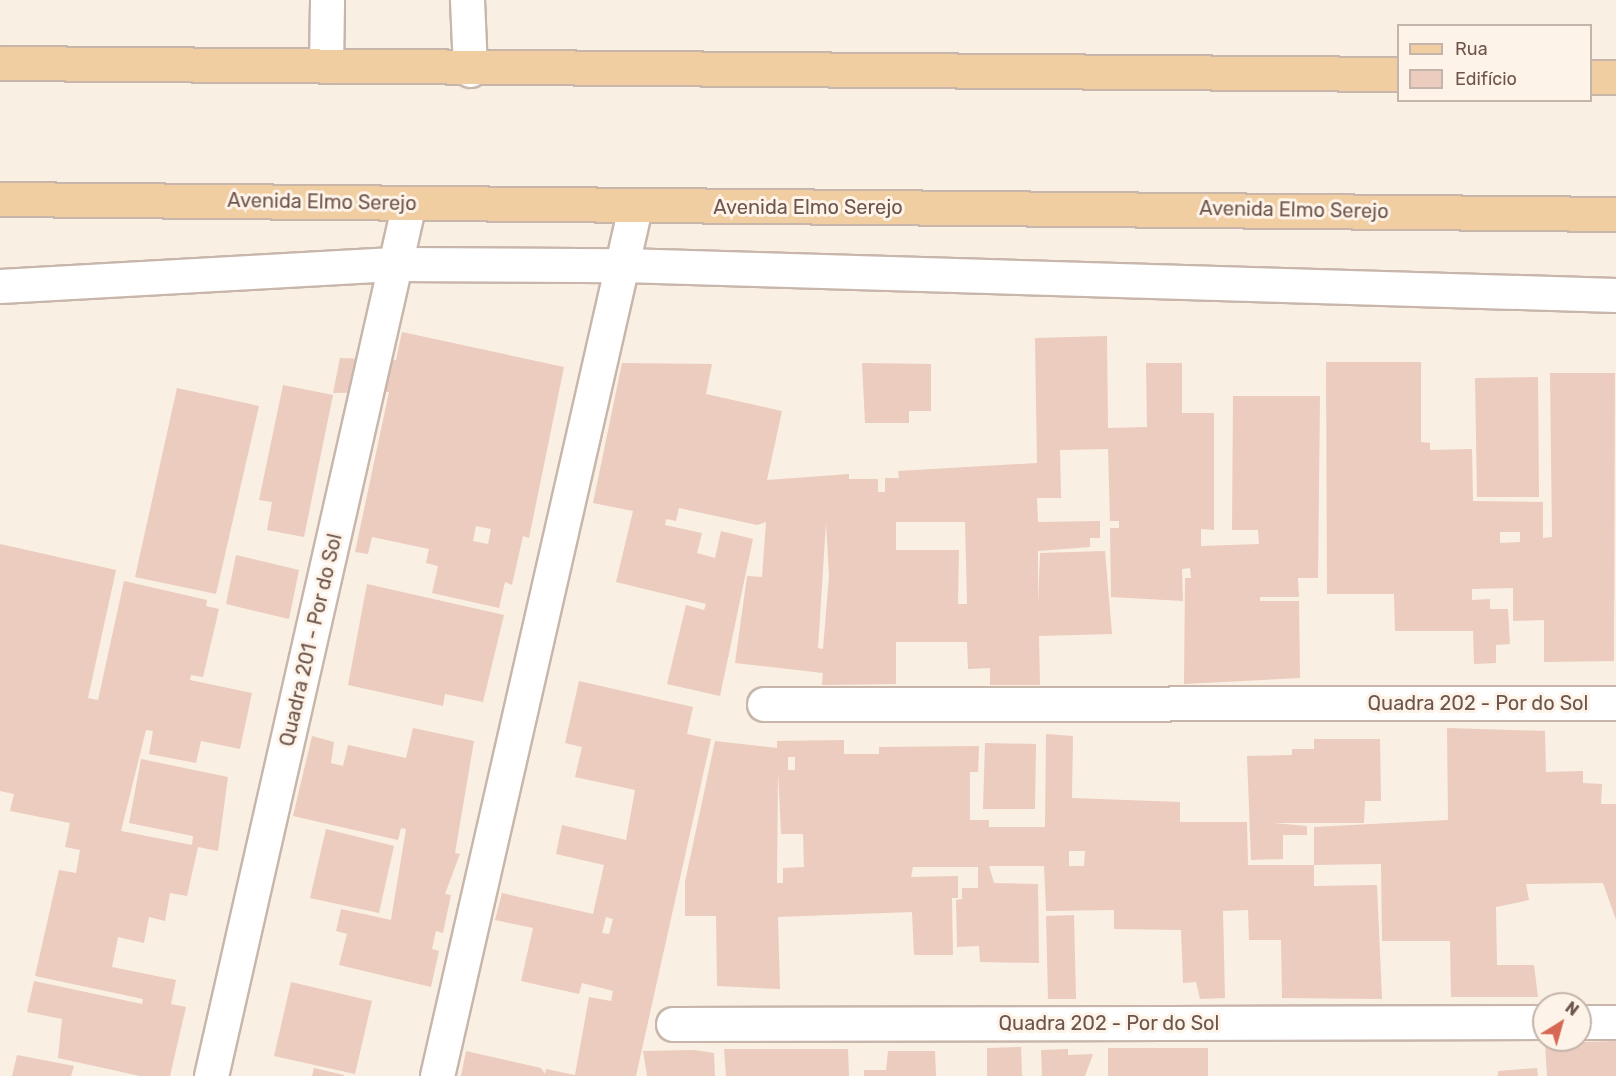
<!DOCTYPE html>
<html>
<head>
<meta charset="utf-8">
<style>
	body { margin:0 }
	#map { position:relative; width:1616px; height:1076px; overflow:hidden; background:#f9efe3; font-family:Rubik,sans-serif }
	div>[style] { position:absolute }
	.building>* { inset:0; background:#ebccbe }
	.roads { filter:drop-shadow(2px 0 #c8b6ab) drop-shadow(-2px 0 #c8b6ab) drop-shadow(0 2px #c8b6ab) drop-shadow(0 -2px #c8b6ab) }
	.minor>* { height:33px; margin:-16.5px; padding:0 16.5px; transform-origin:16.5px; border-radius:16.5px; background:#fff }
	.major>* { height:33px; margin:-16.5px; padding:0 16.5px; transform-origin:16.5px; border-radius:16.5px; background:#f1cda2 }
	span { translate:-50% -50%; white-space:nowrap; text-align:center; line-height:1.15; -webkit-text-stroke:6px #fdf3e8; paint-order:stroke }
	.street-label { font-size:20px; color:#6e554c }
	.legend { position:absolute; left:1397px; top:24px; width:195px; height:78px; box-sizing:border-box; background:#fdf3e8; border:2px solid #c4b4aa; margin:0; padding:8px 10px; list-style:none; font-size:18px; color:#6e554c }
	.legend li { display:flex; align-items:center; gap:12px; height:30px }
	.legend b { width:30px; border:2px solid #c4b4aa }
	.north { position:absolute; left:1532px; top:992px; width:60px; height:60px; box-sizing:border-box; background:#fdf3e8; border:2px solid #c4b4aa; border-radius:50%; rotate:37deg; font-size:16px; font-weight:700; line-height:24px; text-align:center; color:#6e554c }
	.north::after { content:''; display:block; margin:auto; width:21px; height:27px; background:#d66855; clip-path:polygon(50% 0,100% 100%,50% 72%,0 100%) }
</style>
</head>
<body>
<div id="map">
	<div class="building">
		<i style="clip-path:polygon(evenodd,402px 332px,564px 367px,529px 538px,523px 536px,512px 585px,505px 582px,499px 608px,432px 593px,438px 566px,426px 563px,429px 549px,372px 537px,368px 554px,355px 552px,389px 392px,333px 393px,340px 358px,396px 360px,402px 332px,476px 526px,491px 529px,488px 544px,473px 541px,476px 526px)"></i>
		<i style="clip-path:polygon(evenodd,1107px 336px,1108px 428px,1147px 427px,1146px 363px,1182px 363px,1182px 413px,1214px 413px,1214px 530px,1201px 529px,1201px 546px,1259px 544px,1258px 530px,1232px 530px,1233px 396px,1320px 396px,1318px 578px,1298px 578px,1299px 597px,1260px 597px,1260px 601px,1299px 601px,1300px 678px,1184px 684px,1185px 578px,1191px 578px,1190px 568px,1182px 569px,1183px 601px,1111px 597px,1110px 528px,1119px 528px,1119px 521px,1110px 521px,1108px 449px,1060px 450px,1061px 498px,1037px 498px,1038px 522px,1100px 521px,1100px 538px,1090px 538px,1090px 547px,1038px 551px,1038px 605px,1040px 553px,1105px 551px,1112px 634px,1039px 636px,1040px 685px,990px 685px,990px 668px,968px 669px,967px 642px,896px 642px,896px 684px,822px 685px,823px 673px,735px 663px,747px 576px,762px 577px,766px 522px,757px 525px,679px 508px,676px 521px,666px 519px,665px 525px,702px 533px,697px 553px,715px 558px,721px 531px,753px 539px,720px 696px,667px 684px,686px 605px,704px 610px,706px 604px,616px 582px,633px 511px,593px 503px,622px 363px,712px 364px,706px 394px,782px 411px,767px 480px,849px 474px,849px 479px,878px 479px,878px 492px,885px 492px,885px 478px,899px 478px,898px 471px,1037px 463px,1035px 338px,1107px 336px,896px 522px,965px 522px,967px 604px,958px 604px,959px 550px,896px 550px,896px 522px,1107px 336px,826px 523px,829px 576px,823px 649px,818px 648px,826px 523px)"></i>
		<i style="clip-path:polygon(evenodd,1326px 362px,1421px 362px,1421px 442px,1430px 443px,1430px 450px,1472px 449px,1473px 501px,1543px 502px,1543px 538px,1552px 537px,1550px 373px,1615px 373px,1614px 661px,1544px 662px,1544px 620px,1513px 621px,1513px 588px,1472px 589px,1472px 600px,1490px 599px,1490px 609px,1508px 609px,1510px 644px,1496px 645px,1496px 663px,1474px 664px,1473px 631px,1395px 631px,1394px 594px,1327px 594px,1326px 362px,1500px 532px,1520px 532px,1520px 542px,1500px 543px,1500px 532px)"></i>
		<i style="clip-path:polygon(862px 363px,931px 364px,931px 411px,909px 411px,909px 423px,865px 423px)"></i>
		<i style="clip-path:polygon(1538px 377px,1539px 497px,1477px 497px,1475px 378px)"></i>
		<i style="clip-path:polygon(283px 385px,333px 395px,304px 537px,267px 530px,272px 502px,259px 500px)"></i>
		<i style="clip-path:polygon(177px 388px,259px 406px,216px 594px,135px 577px)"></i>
		<i style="clip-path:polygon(0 544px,116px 570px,88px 698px,98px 700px,124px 581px,207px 600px,206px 606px,219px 609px,203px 677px,191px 675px,190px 680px,252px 693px,240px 749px,201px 741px,196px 763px,149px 754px,153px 731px,146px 730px,121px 831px,192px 845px,193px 836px,129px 823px,141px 759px,228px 777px,218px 851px,198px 847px,187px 896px,170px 893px,165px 921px,149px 917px,144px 943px,118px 937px,112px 967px,176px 980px,171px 1004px,186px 1007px,170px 1076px,140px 1076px,58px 1058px,62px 1019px,27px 1012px,34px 981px,142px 1004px,143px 999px,35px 976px,59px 870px,76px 873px,80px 850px,65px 847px,70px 823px,10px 811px,14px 794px,0 791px)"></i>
		<i style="clip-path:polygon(236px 555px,299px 570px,289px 619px,226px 604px)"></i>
		<i style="clip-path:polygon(367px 584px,504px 615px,483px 702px,445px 694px,443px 706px,348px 685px)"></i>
		<i style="clip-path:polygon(evenodd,579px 681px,693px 707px,687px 734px,711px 739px,636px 1076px,461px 1076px,466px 1051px,541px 1068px,545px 1074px,546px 1069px,575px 1075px,589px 997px,611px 1001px,613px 991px,582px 983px,579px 994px,521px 981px,533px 928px,495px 920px,502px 893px,593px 914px,604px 865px,556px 854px,562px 825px,626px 840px,635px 790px,575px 777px,582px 747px,565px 743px,579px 681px,606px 917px,613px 919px,609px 934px,602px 933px,606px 917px)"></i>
		<i style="clip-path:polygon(413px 728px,474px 741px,455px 853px,460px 854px,445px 894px,451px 895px,443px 933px,436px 931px,432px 949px,439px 951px,431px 987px,339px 965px,347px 934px,336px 931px,341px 909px,391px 920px,406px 829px,401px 828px,398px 840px,293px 816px,312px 736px,334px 742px,331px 763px,343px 766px,348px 745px,406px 758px)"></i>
		<i style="clip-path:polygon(1447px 728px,1545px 731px,1546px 772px,1583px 771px,1583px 783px,1602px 784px,1601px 804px,1616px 804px,1616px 920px,1603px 883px,1526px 884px,1529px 900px,1496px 907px,1497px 965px,1534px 965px,1538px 997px,1451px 997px,1450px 941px,1382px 941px,1381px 864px,1314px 865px,1314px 827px,1448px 820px)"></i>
		<i style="clip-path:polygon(evenodd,1046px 734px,1073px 736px,1072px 798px,1180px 802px,1180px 822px,1247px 822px,1248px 865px,1314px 865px,1314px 886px,1377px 885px,1382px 999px,1282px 998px,1281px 940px,1249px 940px,1248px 910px,1223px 911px,1225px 998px,1200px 999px,1196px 982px,1183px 983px,1181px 930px,1114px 929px,1114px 910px,1046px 911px,1044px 866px,989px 866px,994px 883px,1038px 884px,1039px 963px,980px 962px,979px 946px,957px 947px,956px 900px,962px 899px,962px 888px,978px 888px,978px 867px,913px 867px,911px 877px,958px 876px,958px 898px,952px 898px,953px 955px,914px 955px,912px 912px,778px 917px,780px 989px,717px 986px,716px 916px,685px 916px,685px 882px,715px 741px,777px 748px,777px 741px,844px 740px,844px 754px,879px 754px,879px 747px,979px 746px,978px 772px,970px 772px,970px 820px,989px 820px,989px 827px,1045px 827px,1046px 734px,788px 757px,795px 757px,795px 770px,788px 770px,788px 757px,1046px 734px,778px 770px,781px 834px,803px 834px,804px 867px,783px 868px,783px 883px,777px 883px,778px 770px,1046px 734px,1069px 851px,1085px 851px,1084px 866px,1069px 866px,1069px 851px)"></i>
		<i style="clip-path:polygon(1314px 739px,1380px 739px,1381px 801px,1365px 801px,1364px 823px,1273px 823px,1307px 826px,1307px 835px,1283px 835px,1283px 859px,1251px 860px,1247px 756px,1292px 755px,1292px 749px,1314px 749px)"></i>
		<i style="clip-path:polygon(985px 743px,1036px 744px,1035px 809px,983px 809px)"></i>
		<i style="clip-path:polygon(326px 829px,394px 846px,379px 913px,310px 898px)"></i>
		<i style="clip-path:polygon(1074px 915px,1076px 999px,1048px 999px,1046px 916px)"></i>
		<i style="clip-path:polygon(291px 982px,372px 1001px,355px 1074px,274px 1056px)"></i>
		<i style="clip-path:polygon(1616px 1041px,1616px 1076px,1547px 1076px,1545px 1043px)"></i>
		<i style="clip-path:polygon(1021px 1047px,1022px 1076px,987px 1076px,987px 1048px)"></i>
		<i style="clip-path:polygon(1108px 1048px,1208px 1048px,1208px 1076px,1108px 1076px)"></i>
		<i style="clip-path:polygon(724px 1049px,848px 1049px,849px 1076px,726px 1076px)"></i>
		<i style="clip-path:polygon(1068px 1049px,1068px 1055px,1093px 1054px,1085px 1076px,1042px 1076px,1041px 1050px)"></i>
		<i style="clip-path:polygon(694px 1050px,714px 1053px,715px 1076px,647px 1076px,643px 1051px)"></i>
		<i style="clip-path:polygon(888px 1051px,935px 1051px,936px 1076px,864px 1076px,864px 1070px,886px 1070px)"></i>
		<i style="clip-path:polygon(17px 1055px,74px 1066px,71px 1076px,12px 1076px)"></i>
		<i style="clip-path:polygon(314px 1068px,344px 1075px,344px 1076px,312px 1076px)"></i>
		<i style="clip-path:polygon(1537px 1068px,1538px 1076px,1498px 1076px,1498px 1071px)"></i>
	</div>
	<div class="roads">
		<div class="minor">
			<i style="left:467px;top:0;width:70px;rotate:87.5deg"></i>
			<i style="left:326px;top:66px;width:66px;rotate:-89.1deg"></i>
			<i style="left:0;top:286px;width:398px;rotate:-3.2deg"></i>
			<i style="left:397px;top:264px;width:226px;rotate:0.3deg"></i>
			<i style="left:623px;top:265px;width:993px;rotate:1.73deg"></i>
			<i style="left:764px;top:704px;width:852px;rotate:-0.07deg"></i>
			<i style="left:1580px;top:1022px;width:36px"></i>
			<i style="left:673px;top:1024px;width:871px;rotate:-0.13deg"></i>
			<i style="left:211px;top:1076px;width:895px;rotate:-77.22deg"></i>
			<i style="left:437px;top:1076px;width:891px;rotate:-77.16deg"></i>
		</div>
		<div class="major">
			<i style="left:0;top:63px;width:1398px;rotate:0.45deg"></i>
			<i style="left:1590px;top:77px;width:26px"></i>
			<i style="left:0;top:199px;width:1616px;rotate:0.53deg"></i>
		</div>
	</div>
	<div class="street-label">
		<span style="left:322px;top:202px;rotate:1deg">Avenida Elmo Serejo</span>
		<span style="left:808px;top:207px">Avenida Elmo Serejo</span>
		<span style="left:1294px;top:210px;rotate:1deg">Avenida Elmo Serejo</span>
		<span style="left:311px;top:640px;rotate:-77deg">Quadra 201 - Por do Sol</span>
		<span style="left:1478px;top:703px">Quadra 202 - Por do Sol</span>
		<span style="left:1109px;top:1023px">Quadra 202 - Por do Sol</span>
	</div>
	<ul class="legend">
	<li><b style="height:8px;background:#f1cda2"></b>Rua</li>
	<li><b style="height:16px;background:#ebccbe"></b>Edifício</li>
	</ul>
	<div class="north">N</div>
</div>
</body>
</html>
